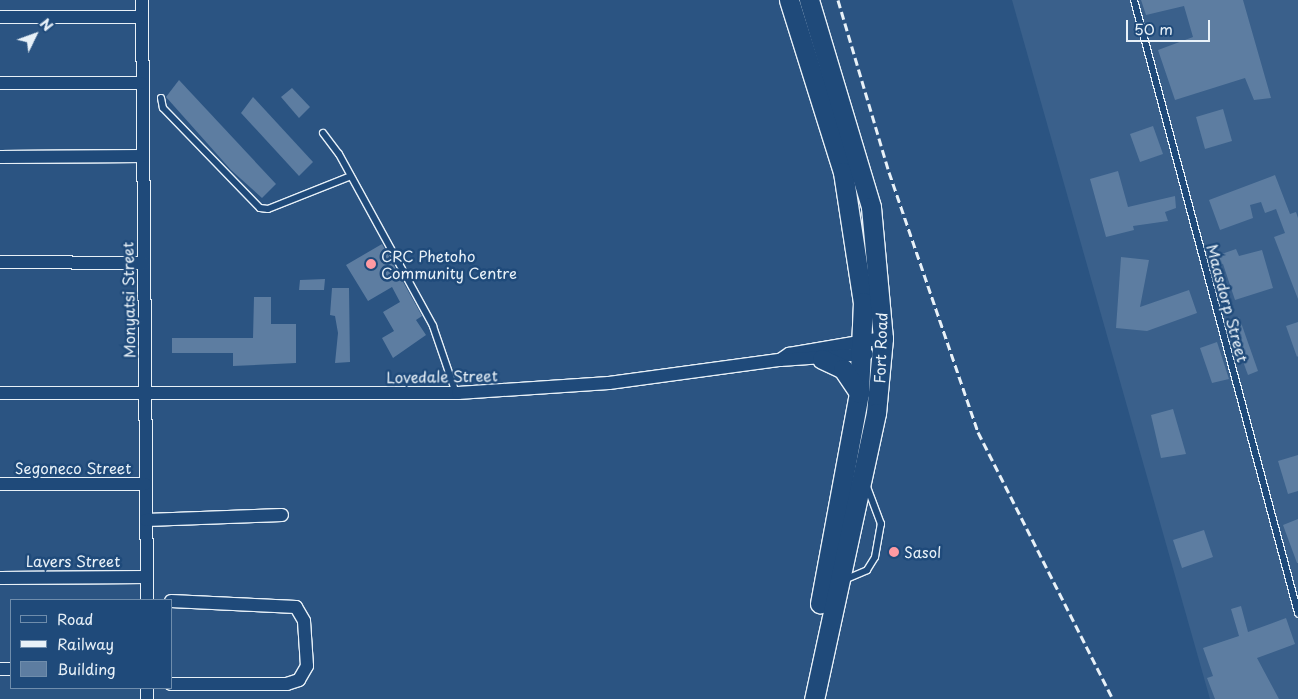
<!DOCTYPE html>
<html>
<head>
<meta charset="utf-8">
<style>
	body { margin:0 }
	#map { position:relative; width:1298px; height:699px; overflow:hidden; background:#2b5482; font-family:"Playpen Sans",sans-serif }
	div>[style] { position:absolute }
	.built>* { inset:0; background:#3a608b }
	.building>* { inset:0; background:#5d7da1 }
	.roads { filter:drop-shadow(1px 0 #e8f1f8) drop-shadow(-1px 0 #e8f1f8) drop-shadow(0 1px #e8f1f8) drop-shadow(0 -1px #e8f1f8) }
	.lane>* { height:6px; margin:-3px; padding:0 3px; transform-origin:3px; border-radius:3px; background:#1f4a7a }
	.street>* { height:12px; margin:-6px; padding:0 6px; transform-origin:6px; border-radius:6px; background:#1f4a7a }
	.secondary>* { height:19px; margin:-9.5px; padding:0 9.5px; transform-origin:9.5px; border-radius:9.5px; background:#1f4a7a }
	.rail>* { height:3px; margin-top:-1.5px; transform-origin:0; background:repeating-linear-gradient(90deg,#e8f1f8 0 8px,transparent 0 12px) }
	.dots>* { width:14px; height:14px; translate:-50% -50%; box-sizing:border-box; border:2px solid #1f4a7a; border-radius:50% }
	span { translate:-50% -50%; white-space:nowrap; text-align:center; line-height:1.15; -webkit-text-stroke:5px #1f4a7a; paint-order:stroke }
	.poi-label { font-size:15px; color:#e8f1f8 }
	.left { translate:0 -50%; text-align:left }
	.street-label { font-size:15px; color:#e8f1f8 }
	.legend { position:absolute; left:10px; top:599px; width:162px; height:90px; box-sizing:border-box; background:#1f4a7a; border:1px solid #6f8dac; margin:0; padding:6px 9px; list-style:none; font-size:15px; color:#e8f1f8 }
	.legend li { display:flex; align-items:center; gap:10px; height:25px }
	.legend b { width:25px; border:1px solid #6f8dac }
	.north { position:absolute; left:10px; top:10px; width:50px; height:50px; -webkit-text-stroke:4px #1f4a7a; paint-order:stroke; rotate:48deg; font-size:14px; font-weight:700; line-height:20px; text-align:center; color:#e8f1f8 }
	.north::after { content:''; display:block; margin:auto; width:18px; height:22px; background:#e8f1f8; clip-path:polygon(50% 0,100% 100%,50% 72%,0 100%) }
	.scale { position:absolute; left:1126px; top:20px; width:84px; height:22px; box-sizing:border-box; border:2px solid #e8f1f8; border-top:0; padding-left:6px; font-size:15px; line-height:18px; white-space:nowrap; color:#e8f1f8; -webkit-text-stroke:4px #1f4a7a; paint-order:stroke }
</style>
</head>
<body>
<div id="map">
	<div class="built">
		<i style="clip-path:polygon(1012px 0,1298px 0,1298px 699px,1210px 699px)"></i>
	</div>
	<div class="building">
		<i style="clip-path:polygon(1141px 0,1243px 0,1271px 98px,1254px 100px,1245px 78px,1175px 100px,1158px 50px,1193px 37px,1184px 6px,1146px 15px)"></i>
		<i style="clip-path:polygon(179px 80px,276px 184px,262px 198px,231px 170px,166px 97px)"></i>
		<i style="clip-path:polygon(292px 88px,310px 107px,299px 118px,281px 97px)"></i>
		<i style="clip-path:polygon(253px 97px,313px 162px,299px 176px,241px 113px)"></i>
		<i style="clip-path:polygon(1223px 109px,1232px 141px,1205px 149px,1196px 117px)"></i>
		<i style="clip-path:polygon(1153px 126px,1163px 154px,1140px 162px,1130px 134px)"></i>
		<i style="clip-path:polygon(1118px 171px,1128px 207px,1175px 196px,1176px 208px,1165px 212px,1168px 221px,1133px 226px,1134px 230px,1106px 237px,1090px 179px)"></i>
		<i style="clip-path:polygon(1275px 175px,1290px 214px,1296px 212px,1298px 218px,1298px 299px,1274px 237px,1285px 233px,1276px 209px,1265px 213px,1261px 202px,1250px 205px,1253px 218px,1220px 230px,1209px 200px)"></i>
		<i style="clip-path:polygon(382px 244px,422px 316px,416px 320px,426px 335px,393px 358px,382px 338px,394px 331px,383px 312px,400px 302px,392px 287px,368px 301px,346px 265px)"></i>
		<i style="clip-path:polygon(1236px 249px,1239px 256px,1262px 250px,1273px 288px,1235px 300px,1223px 264px,1216px 266px,1213px 257px)"></i>
		<i style="clip-path:polygon(1121px 257px,1149px 260px,1140px 307px,1189px 290px,1197px 313px,1147px 331px,1116px 328px)"></i>
		<i style="clip-path:polygon(325px 279px,324px 290px,299px 290px,300px 280px)"></i>
		<i style="clip-path:polygon(332px 288px,349px 288px,350px 362px,335px 363px,338px 333px,335px 316px,330px 315px)"></i>
		<i style="clip-path:polygon(254px 297px,271px 297px,271px 324px,296px 324px,296px 363px,233px 366px,233px 353px,172px 353px,172px 338px,253px 338px)"></i>
		<i style="clip-path:polygon(1239px 317px,1258px 371px,1248px 375px,1228px 321px)"></i>
		<i style="clip-path:polygon(1298px 322px,1298px 356px,1297px 357px,1286px 326px)"></i>
		<i style="clip-path:polygon(1217px 342px,1229px 379px,1212px 383px,1200px 348px)"></i>
		<i style="clip-path:polygon(1173px 409px,1186px 454px,1161px 458px,1151px 415px)"></i>
		<i style="clip-path:polygon(1298px 455px,1298px 491px,1288px 494px,1278px 461px)"></i>
		<i style="clip-path:polygon(1298px 519px,1298px 563px,1297px 563px,1283px 525px)"></i>
		<i style="clip-path:polygon(1204px 530px,1213px 557px,1182px 568px,1173px 540px)"></i>
		<i style="clip-path:polygon(1241px 606px,1248px 632px,1286px 618px,1295px 644px,1257px 658px,1279px 699px,1215px 699px,1207px 678px,1213px 676px,1203px 648px,1239px 636px,1231px 609px)"></i>
	</div>
	<div class="roads">
		<div class="lane">
			<i style="left:1134px;top:0;width:635px;rotate:75.02deg"></i>
			<i style="left:161px;top:98px;width:10px;rotate:79deg"></i>
			<i style="left:163px;top:108px;width:139px;rotate:45.9deg"></i>
			<i style="left:260px;top:208px;width:8px;rotate:7deg"></i>
			<i style="left:268px;top:209px;width:89px;rotate:-21.7deg"></i>
			<i style="left:323px;top:133px;width:26px;rotate:53deg"></i>
			<i style="left:339px;top:154px;width:196px;rotate:61.3deg"></i>
			<i style="left:433px;top:326px;width:71px;rotate:71.1deg"></i>
			<i style="left:844px;top:580px;width:25px;rotate:-23deg"></i>
			<i style="left:867px;top:570px;width:15px;rotate:-58deg"></i>
			<i style="left:875px;top:557px;width:34px;rotate:-80deg"></i>
			<i style="left:881px;top:524px;width:43px;rotate:-110.6deg"></i>
		</div>
		<div class="street">
			<i style="left:142px;top:0;width:600px;rotate:89.52deg"></i>
			<i style="left:0;top:17px;width:141px"></i>
			<i style="left:0;top:83px;width:141px"></i>
			<i style="left:0;top:157px;width:143px;rotate:-0.4deg"></i>
			<i style="left:0;top:262px;width:144px;rotate:0.4deg"></i>
			<i style="left:780px;top:360px;width:11px;rotate:-34deg"></i>
			<i style="left:789px;top:354px;width:95px;rotate:-9.7deg"></i>
			<i style="left:0;top:393px;width:458px"></i>
			<i style="left:458px;top:393px;width:151px;rotate:-3.8deg"></i>
			<i style="left:609px;top:383px;width:173px;rotate:-7.7deg"></i>
			<i style="left:780px;top:360px;width:87px;rotate:-3.9deg"></i>
			<i style="left:0;top:484px;width:145px"></i>
			<i style="left:146px;top:520px;width:136px;rotate:-2.1deg"></i>
			<i style="left:0;top:578px;width:146px;rotate:-0.4deg"></i>
			<i style="left:171px;top:601px;width:125px;rotate:2.7deg"></i>
			<i style="left:296px;top:607px;width:16px;rotate:60deg"></i>
			<i style="left:304px;top:621px;width:45px;rotate:86.2deg"></i>
			<i style="left:307px;top:666px;width:16px;rotate:120deg"></i>
			<i style="left:299px;top:680px;width:13px;rotate:162deg"></i>
			<i style="left:287px;top:684px;width:116px;rotate:180deg"></i>
			<i style="left:0;top:669px;width:11px"></i>
			<i style="left:147px;top:688px;width:11px;rotate:90deg"></i>
		</div>
		<div class="secondary">
			<i style="left:789px;top:0;width:180px;rotate:72.6deg"></i>
			<i style="left:843px;top:172px;width:132px;rotate:81.3deg"></i>
			<i style="left:863px;top:302px;width:91px;rotate:92.5deg"></i>
			<i style="left:859px;top:393px;width:214px;rotate:100.5deg"></i>
			<i style="left:809px;top:0;width:216px;rotate:73.3deg"></i>
			<i style="left:871px;top:207px;width:132px;rotate:84.8deg"></i>
			<i style="left:883px;top:338px;width:75px;rotate:95.3deg"></i>
			<i style="left:876px;top:413px;width:293px;rotate:102.2deg"></i>
			<i style="left:822px;top:359px;width:23px;rotate:25deg"></i>
			<i style="left:843px;top:369px;width:29px;rotate:56deg"></i>
		</div>
	</div>
	<div class="rail">
		<i style="left:838px;top:0;width:179px;rotate:73.5deg"></i>
		<i style="left:889px;top:172px;width:275px;rotate:71.1deg"></i>
		<i style="left:978px;top:432px;width:299px;rotate:63.2deg"></i>
	</div>
	<div class="dots">
		<i style="left:371px;top:264px;background:#ff9aa2"></i>
		<i style="left:894px;top:552px;background:#ff9aa2"></i>
	</div>
	<div class="poi-label">
		<span class="left" style="left:381px;top:264px">CRC Phetoho<br>Community Centre</span>
		<span class="left" style="left:904px;top:552px">Sasol</span>
	</div>
	<div class="street-label">
		<span style="left:128px;top:300px;rotate:-91deg">Monyatsi Street</span>
		<span style="left:1228px;top:303px;rotate:75deg">Maasdorp Street</span>
		<span style="left:880px;top:348px;rotate:-88deg">Fort Road</span>
		<span style="left:442px;top:376px;rotate:-1deg">Lovedale Street</span>
		<span style="left:73px;top:468px">Segoneco Street</span>
		<span style="left:73px;top:561px">Lavers Street</span>
	</div>
	<ul class="legend">
	<li><b style="height:6px;background:#1f4a7a"></b>Road</li>
	<li><b style="height:6px;background:#e8f1f8"></b>Railway</li>
	<li><b style="height:14px;background:#5d7da1"></b>Building</li>
	</ul>
	<div class="north">N</div>
	<div class="scale">50 m</div>
</div>
</body>
</html>
